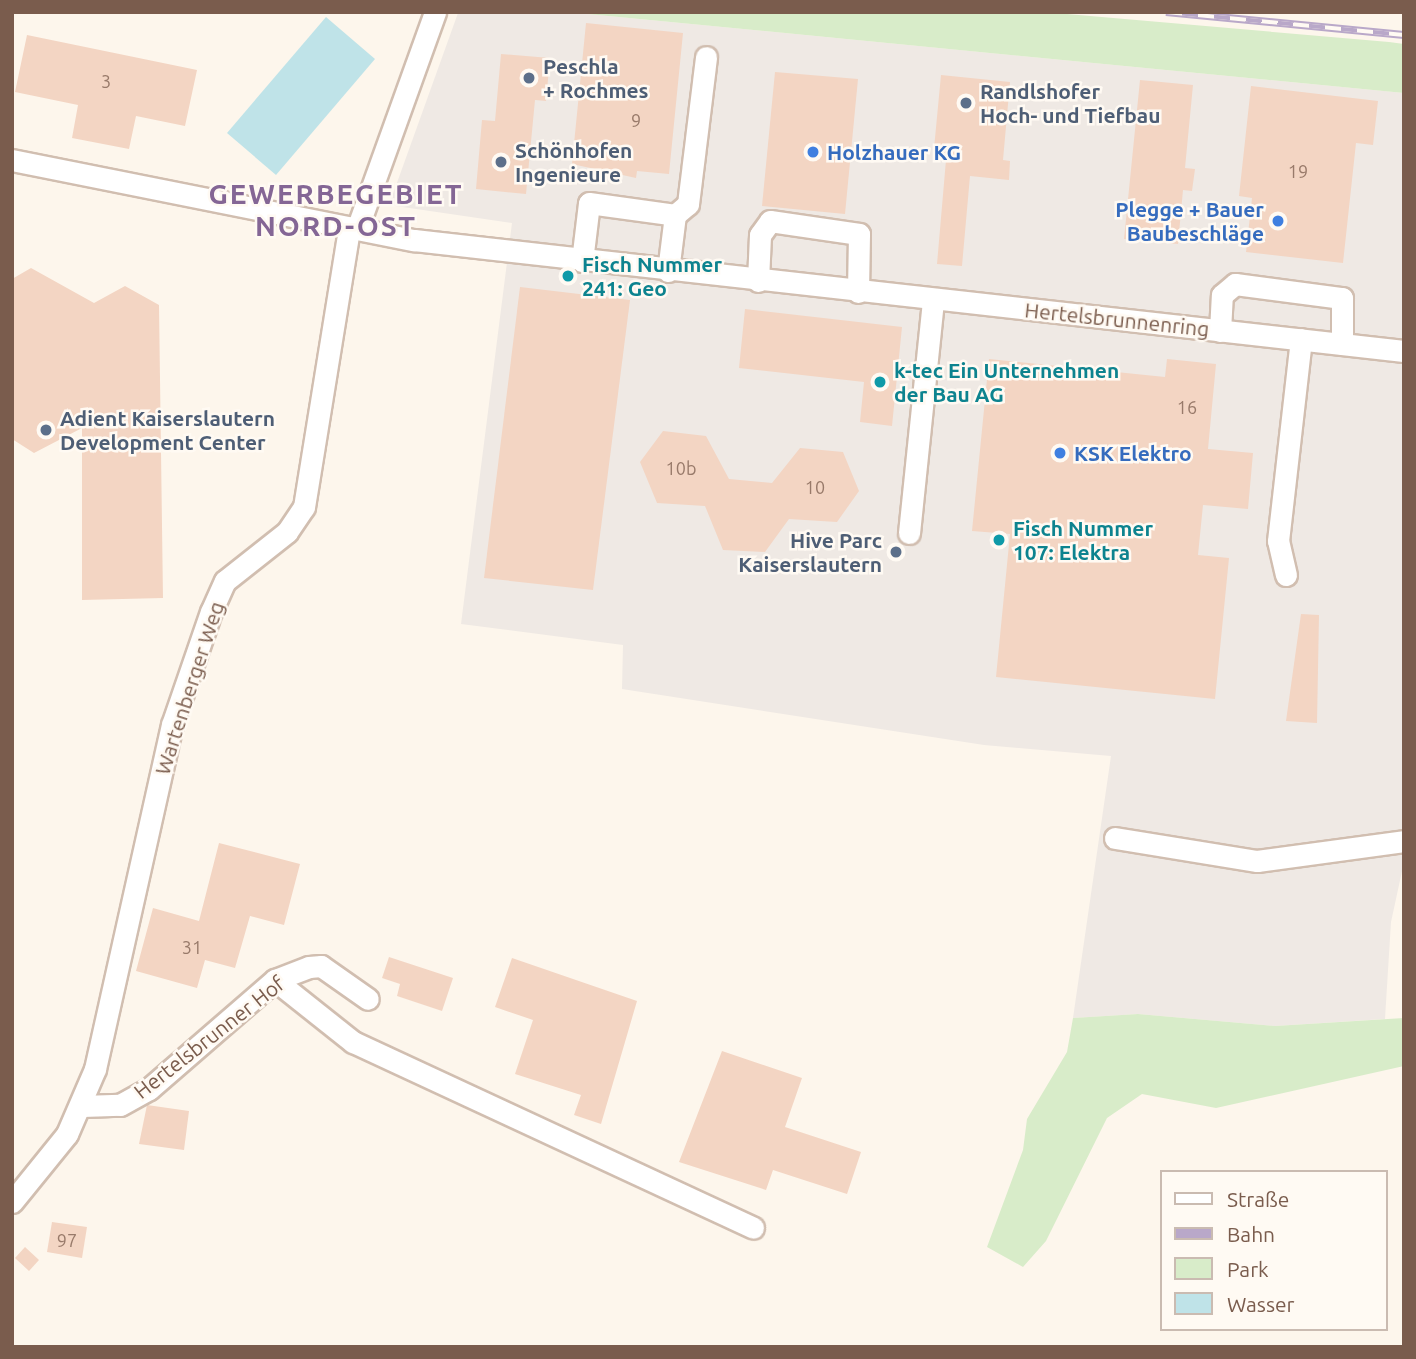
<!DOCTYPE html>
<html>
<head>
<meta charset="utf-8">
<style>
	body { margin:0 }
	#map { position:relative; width:1416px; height:1359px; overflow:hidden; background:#fdf6ec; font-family:Ubuntu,sans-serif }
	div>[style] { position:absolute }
	.industrial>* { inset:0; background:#efe9e4 }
	.green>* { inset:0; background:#d8ecc9 }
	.water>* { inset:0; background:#bfe3e8 }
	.building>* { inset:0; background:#f3d5c3 }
	.roads { filter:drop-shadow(2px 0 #d1beb0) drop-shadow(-2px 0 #d1beb0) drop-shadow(0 2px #d1beb0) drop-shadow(0 -2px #d1beb0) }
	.minor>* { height:21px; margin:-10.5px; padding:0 10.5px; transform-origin:10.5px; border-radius:10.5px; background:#fff }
	.rail>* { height:8px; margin-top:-4px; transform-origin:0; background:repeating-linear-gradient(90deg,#fffaf3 0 16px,#b9a8c9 0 32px); box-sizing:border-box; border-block:2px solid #b9a8c9 }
	.dots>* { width:19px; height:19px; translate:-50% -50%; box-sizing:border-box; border:4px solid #fffaf3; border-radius:50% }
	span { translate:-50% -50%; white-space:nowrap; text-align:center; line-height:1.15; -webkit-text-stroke:5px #fffaf3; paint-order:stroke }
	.number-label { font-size:18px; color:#987a6a }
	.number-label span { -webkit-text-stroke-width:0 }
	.service-label { font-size:21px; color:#4e5e75; font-weight:700 }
	.left { translate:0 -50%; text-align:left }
	.right { translate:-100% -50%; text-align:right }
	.shop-label { font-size:21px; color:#366cbe; font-weight:700 }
	.culture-label { font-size:21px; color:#0d838f; font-weight:700 }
	.street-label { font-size:21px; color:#7a5c4d }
	.district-label { font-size:28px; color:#846695; font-weight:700; letter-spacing:2px }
	.frame { position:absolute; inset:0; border:14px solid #7a5c4d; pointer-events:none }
	.legend { position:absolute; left:1160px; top:1170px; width:228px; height:161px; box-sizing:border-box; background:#fffaf3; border:2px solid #cabbb1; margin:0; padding:9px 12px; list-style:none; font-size:21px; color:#7a5c4d }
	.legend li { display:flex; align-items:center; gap:14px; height:35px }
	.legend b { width:35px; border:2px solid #cabbb1 }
</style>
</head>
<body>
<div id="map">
	<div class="industrial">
		<i style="clip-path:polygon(567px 12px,1404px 93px,1404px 862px,1391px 922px,1385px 1019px,1275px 1026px,1138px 1014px,1073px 1018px,1111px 756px,984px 745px,622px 689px,623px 645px,461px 624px,512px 223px,389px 205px,458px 13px)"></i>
	</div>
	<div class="green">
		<i style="clip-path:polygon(567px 12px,1044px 12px,1389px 42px,1404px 44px,1404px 93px)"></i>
		<i style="clip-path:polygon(1138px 1014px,1275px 1026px,1404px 1018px,1404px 1066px,1216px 1108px,1142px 1094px,1107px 1118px,1046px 1241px,1023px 1267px,987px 1247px,1023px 1150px,1027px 1119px,1067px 1052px,1073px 1018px)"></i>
	</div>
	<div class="water">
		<i style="clip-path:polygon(326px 17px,375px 59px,276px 175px,227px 133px)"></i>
	</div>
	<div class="building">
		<i style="clip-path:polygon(586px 23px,683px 33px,669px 174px,637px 171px,636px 178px,572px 164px)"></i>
		<i style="clip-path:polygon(27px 35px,197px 70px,185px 126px,136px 116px,129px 149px,72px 138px,78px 105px,15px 92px)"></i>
		<i style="clip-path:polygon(501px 54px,550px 58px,546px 101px,535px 100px,526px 194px,476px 189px,482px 120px,495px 121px)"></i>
		<i style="clip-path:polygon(775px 72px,858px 79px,845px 214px,762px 206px)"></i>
		<i style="clip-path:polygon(941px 75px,1010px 82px,1003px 160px,1010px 161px,1009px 180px,970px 176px,962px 266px,937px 264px,946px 160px,933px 159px)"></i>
		<i style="clip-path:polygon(1140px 80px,1193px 85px,1185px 168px,1195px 169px,1192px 191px,1183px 190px,1178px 244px,1124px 239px)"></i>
		<i style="clip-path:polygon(1251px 86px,1378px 101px,1373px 145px,1356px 143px,1343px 263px,1246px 252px,1252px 198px,1239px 196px)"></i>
		<i style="clip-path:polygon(31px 268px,94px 303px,125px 286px,159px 305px,163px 598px,82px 600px,82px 428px,34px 453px,12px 439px,12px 279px)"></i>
		<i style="clip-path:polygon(520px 287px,630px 300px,593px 590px,484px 578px)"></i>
		<i style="clip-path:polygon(745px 309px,902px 327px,892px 426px,860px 422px,864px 382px,739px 368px)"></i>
		<i style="clip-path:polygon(989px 359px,1165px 377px,1167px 359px,1216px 364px,1208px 449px,1253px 453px,1248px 509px,1203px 505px,1198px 555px,1229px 558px,1215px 699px,996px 677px,1010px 534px,972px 531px)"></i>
		<i style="clip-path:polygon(663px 431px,706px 436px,729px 479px,772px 483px,800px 448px,843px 452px,859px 491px,837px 522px,789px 519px,765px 552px,723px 550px,705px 506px,657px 503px,640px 462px)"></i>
		<i style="clip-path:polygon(1301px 614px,1319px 615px,1317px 723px,1286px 721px)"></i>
		<i style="clip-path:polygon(219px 843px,300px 864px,284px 925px,250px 916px,235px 968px,205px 960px,197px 988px,136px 971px,153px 908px,199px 921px)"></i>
		<i style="clip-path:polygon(389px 957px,453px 978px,442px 1011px,397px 996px,400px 984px,382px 978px)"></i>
		<i style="clip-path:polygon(512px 958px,637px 1001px,601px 1124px,574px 1115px,581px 1095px,515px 1074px,533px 1020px,495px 1007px)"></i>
		<i style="clip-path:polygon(722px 1051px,802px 1078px,785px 1127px,861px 1152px,847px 1194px,773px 1170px,766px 1190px,679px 1162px)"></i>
		<i style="clip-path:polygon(147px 1105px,189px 1111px,184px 1150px,139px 1144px)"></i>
		<i style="clip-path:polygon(52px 1222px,87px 1227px,82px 1258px,47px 1252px)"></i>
		<i style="clip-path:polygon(25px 1247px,39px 1260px,29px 1271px,15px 1258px)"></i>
	</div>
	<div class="roads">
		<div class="minor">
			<i style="left:12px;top:160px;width:410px;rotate:11.3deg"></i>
			<i style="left:414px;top:240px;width:996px;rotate:6.4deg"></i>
			<i style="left:357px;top:229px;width:231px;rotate:-70.2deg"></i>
			<i style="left:582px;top:261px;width:58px;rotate:-83.1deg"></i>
			<i style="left:589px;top:203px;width:87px;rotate:7.9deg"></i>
			<i style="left:668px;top:271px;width:56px;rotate:-82.9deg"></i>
			<i style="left:675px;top:215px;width:17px;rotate:-40deg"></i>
			<i style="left:688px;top:204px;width:148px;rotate:-83deg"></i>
			<i style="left:758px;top:281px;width:46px;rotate:-87.5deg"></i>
			<i style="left:760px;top:235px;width:17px;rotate:-54deg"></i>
			<i style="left:770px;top:221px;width:90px;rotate:8.3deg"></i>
			<i style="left:859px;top:234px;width:58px;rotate:91deg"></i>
			<i style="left:1220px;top:331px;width:36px;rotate:-87deg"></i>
			<i style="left:1222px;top:295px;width:17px;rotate:-40deg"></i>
			<i style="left:1235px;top:284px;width:108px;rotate:7.5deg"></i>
			<i style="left:1342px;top:298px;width:46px;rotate:90deg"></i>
			<i style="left:909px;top:533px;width:234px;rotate:-84.1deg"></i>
			<i style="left:1286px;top:575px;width:35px;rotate:-103deg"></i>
			<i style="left:1278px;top:541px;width:203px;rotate:-83.5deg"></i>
			<i style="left:1115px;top:838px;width:144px;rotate:9.2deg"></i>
			<i style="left:1257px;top:861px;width:148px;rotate:-7.7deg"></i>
			<i style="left:275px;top:980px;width:100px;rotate:38.5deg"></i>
			<i style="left:353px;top:1042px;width:441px;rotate:24.9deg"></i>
			<i style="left:82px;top:1106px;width:38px;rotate:-2deg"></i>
			<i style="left:120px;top:1105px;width:33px;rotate:-29deg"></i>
			<i style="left:149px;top:1089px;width:167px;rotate:-40.9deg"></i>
			<i style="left:275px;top:980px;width:36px;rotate:-21deg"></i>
			<i style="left:309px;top:967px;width:12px;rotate:-5deg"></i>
			<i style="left:321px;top:966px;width:57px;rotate:35.1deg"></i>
			<i style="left:12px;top:1202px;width:87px;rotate:-51deg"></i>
			<i style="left:67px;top:1134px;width:71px;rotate:-66.7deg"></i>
			<i style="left:95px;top:1069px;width:353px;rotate:-77.4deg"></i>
			<i style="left:172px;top:725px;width:120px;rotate:-71deg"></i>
			<i style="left:211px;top:612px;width:34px;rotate:-66deg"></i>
			<i style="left:225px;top:581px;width:79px;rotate:-38.3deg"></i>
			<i style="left:287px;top:532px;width:30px;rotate:-56deg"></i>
			<i style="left:304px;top:507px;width:283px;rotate:-80.8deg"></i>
		</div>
	</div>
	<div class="rail">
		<i style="left:1166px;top:12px;width:239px;rotate:5.5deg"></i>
	</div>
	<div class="dots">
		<i style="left:529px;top:78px;background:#5c6f8a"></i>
		<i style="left:966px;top:103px;background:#5c6f8a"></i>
		<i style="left:813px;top:152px;background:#3f7fe0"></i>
		<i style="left:501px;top:162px;background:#5c6f8a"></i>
		<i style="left:1278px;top:221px;background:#3f7fe0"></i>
		<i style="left:568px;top:276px;background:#0f9aa8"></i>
		<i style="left:880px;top:382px;background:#0f9aa8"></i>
		<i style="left:46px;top:430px;background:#5c6f8a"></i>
		<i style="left:1060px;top:453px;background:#3f7fe0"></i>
		<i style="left:999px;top:540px;background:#0f9aa8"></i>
		<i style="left:896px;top:552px;background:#5c6f8a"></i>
	</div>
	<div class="number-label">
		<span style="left:106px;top:81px">3</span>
		<span style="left:636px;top:120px">9</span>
		<span style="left:1298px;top:171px">19</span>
		<span style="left:1187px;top:407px">16</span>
		<span style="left:681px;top:468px">10b</span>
		<span style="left:815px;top:487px">10</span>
		<span style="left:192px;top:947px">31</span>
		<span style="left:67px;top:1240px">97</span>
	</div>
	<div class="service-label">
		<span class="left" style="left:543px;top:78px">Peschla<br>+ Rochmes</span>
		<span class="left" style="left:980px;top:103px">Randlshofer<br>Hoch- und Tiefbau</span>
		<span class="left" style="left:515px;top:162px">Schönhofen<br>Ingenieure</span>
		<span class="left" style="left:60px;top:430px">Adient Kaiserslautern<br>Development Center</span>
		<span class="right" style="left:882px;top:552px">Hive Parc<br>Kaiserslautern</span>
	</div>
	<div class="shop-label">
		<span class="left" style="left:827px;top:152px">Holzhauer KG</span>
		<span class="right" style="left:1264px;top:221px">Plegge + Bauer<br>Baubeschläge</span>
		<span class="left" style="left:1074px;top:453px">KSK Elektro</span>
	</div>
	<div class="culture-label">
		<span class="left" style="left:582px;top:276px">Fisch Nummer<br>241: Geo</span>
		<span class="left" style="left:894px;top:382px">k-tec Ein Unternehmen<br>der Bau AG</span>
		<span class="left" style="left:1013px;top:540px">Fisch Nummer<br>107: Elektra</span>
	</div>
	<div class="street-label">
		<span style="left:1117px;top:319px;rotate:6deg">Hertelsbrunnenring</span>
		<span style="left:189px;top:688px;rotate:-72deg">Wartenberger Weg</span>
		<span style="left:209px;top:1037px;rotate:-38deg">Hertelsbrunner Hof</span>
	</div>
	<div class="district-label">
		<span style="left:336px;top:210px">GEWERBEGEBIET<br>NORD-OST</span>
	</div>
	<div class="frame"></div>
	<ul class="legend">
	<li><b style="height:9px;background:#fff"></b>Straße</li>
	<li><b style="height:9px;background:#b9a8c9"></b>Bahn</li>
	<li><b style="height:19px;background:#d8ecc9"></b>Park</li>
	<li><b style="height:19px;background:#bfe3e8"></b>Wasser</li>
	</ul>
</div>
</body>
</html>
